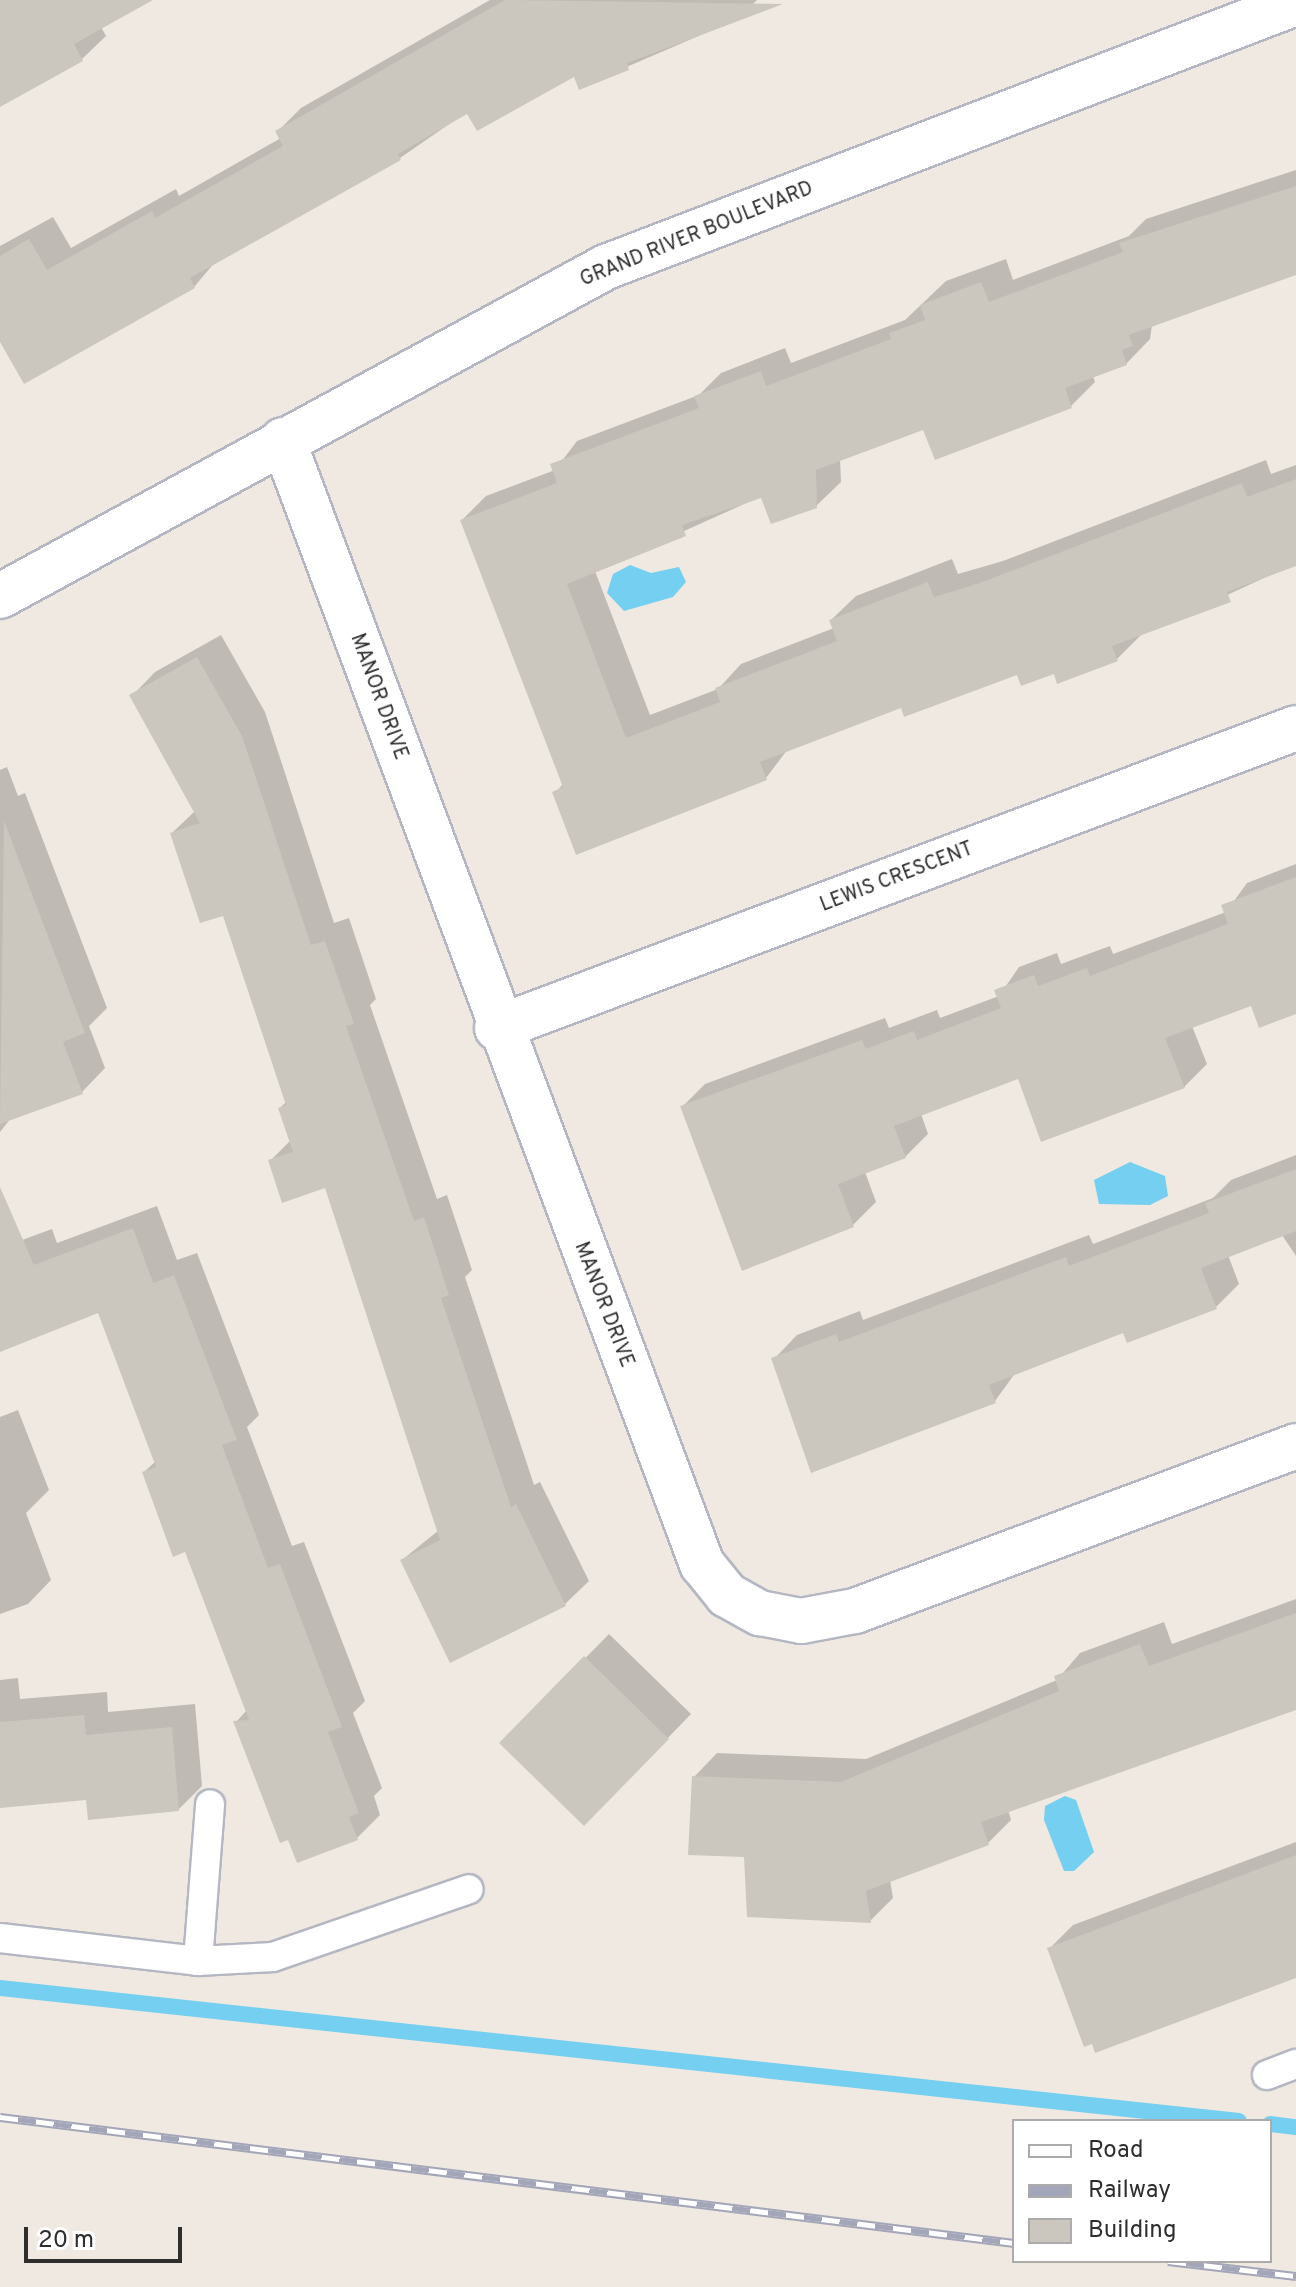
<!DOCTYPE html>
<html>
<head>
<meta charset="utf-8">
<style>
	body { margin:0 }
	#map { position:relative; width:1296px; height:2287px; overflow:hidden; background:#efe9e1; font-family:Overpass,sans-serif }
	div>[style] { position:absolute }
	.water>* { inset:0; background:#75cff0 }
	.shadow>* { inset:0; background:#0003 }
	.stream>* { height:16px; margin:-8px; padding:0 8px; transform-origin:8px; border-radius:8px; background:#75cff0 }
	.building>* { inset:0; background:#cbc7bf }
	.roads { filter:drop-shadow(2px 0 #b4b7c1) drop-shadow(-2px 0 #b4b7c1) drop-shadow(0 2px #b4b7c1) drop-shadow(0 -2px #b4b7c1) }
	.lane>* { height:28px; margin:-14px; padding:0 14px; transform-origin:14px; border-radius:14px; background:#fff }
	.street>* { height:44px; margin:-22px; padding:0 22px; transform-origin:22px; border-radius:22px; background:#fff }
	.rail>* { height:9px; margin-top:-4.5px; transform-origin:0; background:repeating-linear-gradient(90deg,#fff 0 18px,#a3a6b8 0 36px); box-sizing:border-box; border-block:2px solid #a3a6b8 }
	span { translate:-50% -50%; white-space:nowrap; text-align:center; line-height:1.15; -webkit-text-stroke:7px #fff; paint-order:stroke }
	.street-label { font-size:20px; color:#2e2e2e }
	.legend { position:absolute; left:1012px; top:2119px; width:260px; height:144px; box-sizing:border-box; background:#fff; border:2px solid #ababab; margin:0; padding:10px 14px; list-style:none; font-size:24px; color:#2e2e2e }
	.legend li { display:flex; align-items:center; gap:16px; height:40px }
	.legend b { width:40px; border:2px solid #ababab }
	.scale { position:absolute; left:24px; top:2227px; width:158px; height:36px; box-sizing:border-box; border:4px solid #2e2e2e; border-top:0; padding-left:10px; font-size:24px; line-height:28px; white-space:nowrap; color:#2e2e2e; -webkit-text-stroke:6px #fff; paint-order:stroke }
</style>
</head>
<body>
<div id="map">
	<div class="water">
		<i style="clip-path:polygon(630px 565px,651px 573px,679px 567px,686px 582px,673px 597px,624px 611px,607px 593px,613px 574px)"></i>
		<i style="clip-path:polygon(1130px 1162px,1165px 1176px,1168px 1196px,1150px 1205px,1099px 1204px,1094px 1180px)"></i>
		<i style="clip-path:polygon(1065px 1796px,1076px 1800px,1094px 1852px,1074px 1871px,1064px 1871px,1044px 1820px,1045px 1806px)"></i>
	</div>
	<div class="shadow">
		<i style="clip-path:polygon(0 0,149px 0,101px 27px,106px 36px,82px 59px,0 105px)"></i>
		<i style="clip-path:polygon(490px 0,757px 0,738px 19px,580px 87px,575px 74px,468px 111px,400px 158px,216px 261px,194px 287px,0 338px,0 246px,53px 217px,71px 248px,176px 189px,179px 196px,281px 138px,277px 132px,301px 108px)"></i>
		<i style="clip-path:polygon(1296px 170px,1296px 273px,1152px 325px,1150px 339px,1126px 364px,1093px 376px,1095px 382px,1071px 406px,924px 428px,840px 459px,841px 482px,816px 506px,762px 496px,595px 571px,650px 715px,718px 689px,741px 664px,834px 628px,831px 620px,856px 596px,952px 559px,958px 574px,1003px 561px,1266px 460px,1271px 474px,1296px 465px,1296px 563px,1141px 635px,1117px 659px,1019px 673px,902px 705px,788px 749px,766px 778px,555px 793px,564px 783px,462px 520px,486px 496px,555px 470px,577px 441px,699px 395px,721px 373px,785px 348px,791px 363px,905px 320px,946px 281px,1006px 259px,1013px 280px,1129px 236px,1146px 219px)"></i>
		<i style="clip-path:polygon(221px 635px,265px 712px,334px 923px,349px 918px,376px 999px,370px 1005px,437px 1199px,447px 1195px,472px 1270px,465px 1277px,534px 1485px,540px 1482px,589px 1581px,565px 1604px,451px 1660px,402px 1560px,439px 1530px,326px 1186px,270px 1161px,291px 1140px,280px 1108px,287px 1101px,224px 913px,172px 833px,196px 810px,132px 696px,155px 672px)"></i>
		<i style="clip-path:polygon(7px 767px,18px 796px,25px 793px,107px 1008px,89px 1026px,105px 1068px,82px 1092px,11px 1118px,0 1132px,0 770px)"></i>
		<i style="clip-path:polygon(1296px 864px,1296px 1012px,1252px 1004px,1192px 1026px,1207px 1064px,1184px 1087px,1019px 1077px,921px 1114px,928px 1134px,905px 1157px,865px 1172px,876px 1202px,853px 1225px,682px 1107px,705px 1084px,885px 1018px,889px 1028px,937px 1010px,940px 1018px,999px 996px,1019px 967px,1057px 953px,1061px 964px,1110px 946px,1113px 954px,1226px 912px,1247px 883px)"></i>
		<i style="clip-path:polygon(1296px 1155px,1296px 1256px,1282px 1235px,1228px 1255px,1239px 1284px,1216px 1307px,1124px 1331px,1016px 1372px,995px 1401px,774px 1359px,797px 1335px,860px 1311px,863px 1320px,1089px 1235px,1093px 1244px,1213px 1198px,1231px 1180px)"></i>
		<i style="clip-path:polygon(157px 1206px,177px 1260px,197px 1253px,259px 1415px,247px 1427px,292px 1546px,304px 1542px,365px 1701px,353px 1713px,382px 1788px,374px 1796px,380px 1815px,357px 1838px,236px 1722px,247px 1710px,186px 1550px,144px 1472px,156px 1461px,100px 1311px,0 1350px,0 1248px,52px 1229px,57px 1243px)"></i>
		<i style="clip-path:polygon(18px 1410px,49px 1490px,26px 1513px,51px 1580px,28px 1604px,0 1614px,0 1417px)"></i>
		<i style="clip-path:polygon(1296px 1599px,1296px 1707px,1008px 1810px,1011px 1820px,988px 1843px,890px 1880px,893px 1898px,870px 1921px,746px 1855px,694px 1777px,717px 1753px,866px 1759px,1057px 1680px,1080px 1653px,1164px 1622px,1172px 1644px)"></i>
		<i style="clip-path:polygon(609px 1634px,691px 1714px,608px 1800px,502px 1743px)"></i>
		<i style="clip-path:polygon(18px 1678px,20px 1699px,107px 1692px,108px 1712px,195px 1704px,202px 1786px,179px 1809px,0 1784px,0 1680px)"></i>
		<i style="clip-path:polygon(1296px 1842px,1296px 1976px,1049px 1949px,1073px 1925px)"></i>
	</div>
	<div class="stream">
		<i style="left:0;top:1988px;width:1246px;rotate:6.13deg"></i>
		<i style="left:1270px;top:2124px;width:26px;rotate:7deg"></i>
	</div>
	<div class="building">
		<i style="clip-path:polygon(0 0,153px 0,74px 44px,83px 61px,0 107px)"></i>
		<i style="clip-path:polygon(505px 0,783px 4px,627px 63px,629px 70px,579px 90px,574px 77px,477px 131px,467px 114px,398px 154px,401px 160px,190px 278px,195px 288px,24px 384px,0 342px,0 256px,29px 239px,47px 270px,152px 211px,155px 218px,283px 146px,275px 131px)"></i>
		<i style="clip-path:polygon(1296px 186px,1296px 275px,1129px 335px,1133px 346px,1122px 350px,1127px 365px,1065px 388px,1072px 408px,935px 460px,923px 430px,816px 470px,817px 508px,771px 524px,761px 498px,682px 525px,686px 536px,567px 584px,626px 738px,720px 702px,715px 688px,837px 641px,829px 620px,928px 582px,934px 597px,977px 584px,1242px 483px,1247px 497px,1296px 479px,1296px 566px,1227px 592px,1231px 602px,1112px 646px,1118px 661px,1057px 684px,1054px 674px,1021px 686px,1017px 675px,904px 717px,901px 708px,760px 762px,767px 780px,576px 855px,552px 792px,563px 787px,460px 520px,557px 483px,550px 464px,699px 408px,694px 396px,761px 371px,766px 386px,891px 339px,889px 333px,925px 320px,920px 305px,981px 282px,989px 302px,1123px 252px,1119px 243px)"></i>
		<i style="clip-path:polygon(197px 657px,242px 736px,311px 945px,325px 941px,354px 1024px,346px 1026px,414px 1221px,424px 1217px,449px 1295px,441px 1298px,511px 1507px,516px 1504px,566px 1606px,450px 1663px,400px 1560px,440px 1540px,325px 1188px,282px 1203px,268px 1160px,293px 1152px,278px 1108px,286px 1105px,223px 916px,200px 923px,170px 833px,200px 823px,129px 695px)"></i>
		<i style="clip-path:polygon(4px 821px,85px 1033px,63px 1042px,83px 1094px,0 1124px)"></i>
		<i style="clip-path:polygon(1296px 877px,1296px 1014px,1259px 1028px,1251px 1006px,1165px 1038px,1185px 1088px,1041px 1142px,1018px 1079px,894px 1126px,906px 1158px,838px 1184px,854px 1227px,742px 1271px,680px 1106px,862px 1040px,866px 1049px,914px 1031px,917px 1040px,1001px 1008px,994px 990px,1034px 975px,1038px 986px,1087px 968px,1090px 976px,1228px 924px,1221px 905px)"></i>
		<i style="clip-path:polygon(1296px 1169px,1296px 1231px,1201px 1268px,1217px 1309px,1127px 1343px,1123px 1333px,989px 1385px,996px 1403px,811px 1473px,771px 1358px,836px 1334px,839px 1342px,1066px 1257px,1069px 1266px,1209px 1213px,1205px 1203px)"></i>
		<i style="clip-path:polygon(0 1187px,34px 1265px,133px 1228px,153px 1283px,174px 1275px,237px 1440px,222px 1445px,268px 1568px,280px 1564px,342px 1727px,328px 1732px,359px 1813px,349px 1817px,358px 1840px,297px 1863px,288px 1840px,280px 1843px,233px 1721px,249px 1720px,185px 1552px,173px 1557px,142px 1472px,156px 1467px,98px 1313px,0 1352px)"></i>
		<i style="clip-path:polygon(1296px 1613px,1296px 1710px,981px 1822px,989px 1845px,866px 1891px,871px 1923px,747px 1917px,744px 1857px,688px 1855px,692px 1776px,841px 1782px,1059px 1691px,1054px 1676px,1140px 1644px,1149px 1666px)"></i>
		<i style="clip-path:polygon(584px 1656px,669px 1739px,584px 1826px,499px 1743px)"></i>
		<i style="clip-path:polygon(84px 1715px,86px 1735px,172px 1727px,179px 1811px,88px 1820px,86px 1800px,0 1808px,0 1722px)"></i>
		<i style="clip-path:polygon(1296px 1855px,1296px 1978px,1095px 2053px,1092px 2044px,1084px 2047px,1047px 1948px)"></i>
	</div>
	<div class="roads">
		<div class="lane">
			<i style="left:0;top:1938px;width:199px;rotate:6.6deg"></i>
			<i style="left:198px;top:1961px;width:75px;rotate:-3.1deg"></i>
			<i style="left:273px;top:1957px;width:207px;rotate:-19.1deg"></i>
			<i style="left:198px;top:1961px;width:157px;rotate:-85.6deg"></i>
			<i style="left:1267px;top:2075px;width:31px;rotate:-21deg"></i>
		</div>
		<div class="street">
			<i style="left:283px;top:440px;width:1200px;rotate:69.56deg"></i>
			<i style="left:702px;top:1564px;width:40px;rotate:51deg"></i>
			<i style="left:727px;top:1595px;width:38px;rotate:29deg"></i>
			<i style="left:760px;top:1613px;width:42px;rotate:11deg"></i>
			<i style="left:801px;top:1621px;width:55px;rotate:-10.5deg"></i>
			<i style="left:855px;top:1611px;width:471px;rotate:-20.5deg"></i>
			<i style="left:0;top:596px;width:690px;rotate:-28.5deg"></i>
			<i style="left:606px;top:267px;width:739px;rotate:-20.94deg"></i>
			<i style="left:497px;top:1028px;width:853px;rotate:-20.58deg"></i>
		</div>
	</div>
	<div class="rail">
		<i style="left:0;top:2117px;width:1022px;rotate:7.08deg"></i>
		<i style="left:1168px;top:2261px;width:129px;rotate:6.7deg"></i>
	</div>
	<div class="street-label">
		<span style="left:697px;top:235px;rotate:-22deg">GRAND RIVER BOULEVARD</span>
		<span style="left:378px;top:697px;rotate:70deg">MANOR DRIVE</span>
		<span style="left:897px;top:878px;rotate:-21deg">LEWIS CRESCENT</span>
		<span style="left:603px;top:1305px;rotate:69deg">MANOR DRIVE</span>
	</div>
	<ul class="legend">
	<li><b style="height:10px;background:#fff"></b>Road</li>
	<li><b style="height:10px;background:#a3a6b8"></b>Railway</li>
	<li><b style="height:22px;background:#cbc7bf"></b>Building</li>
	</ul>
	<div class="scale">20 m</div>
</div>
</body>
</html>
